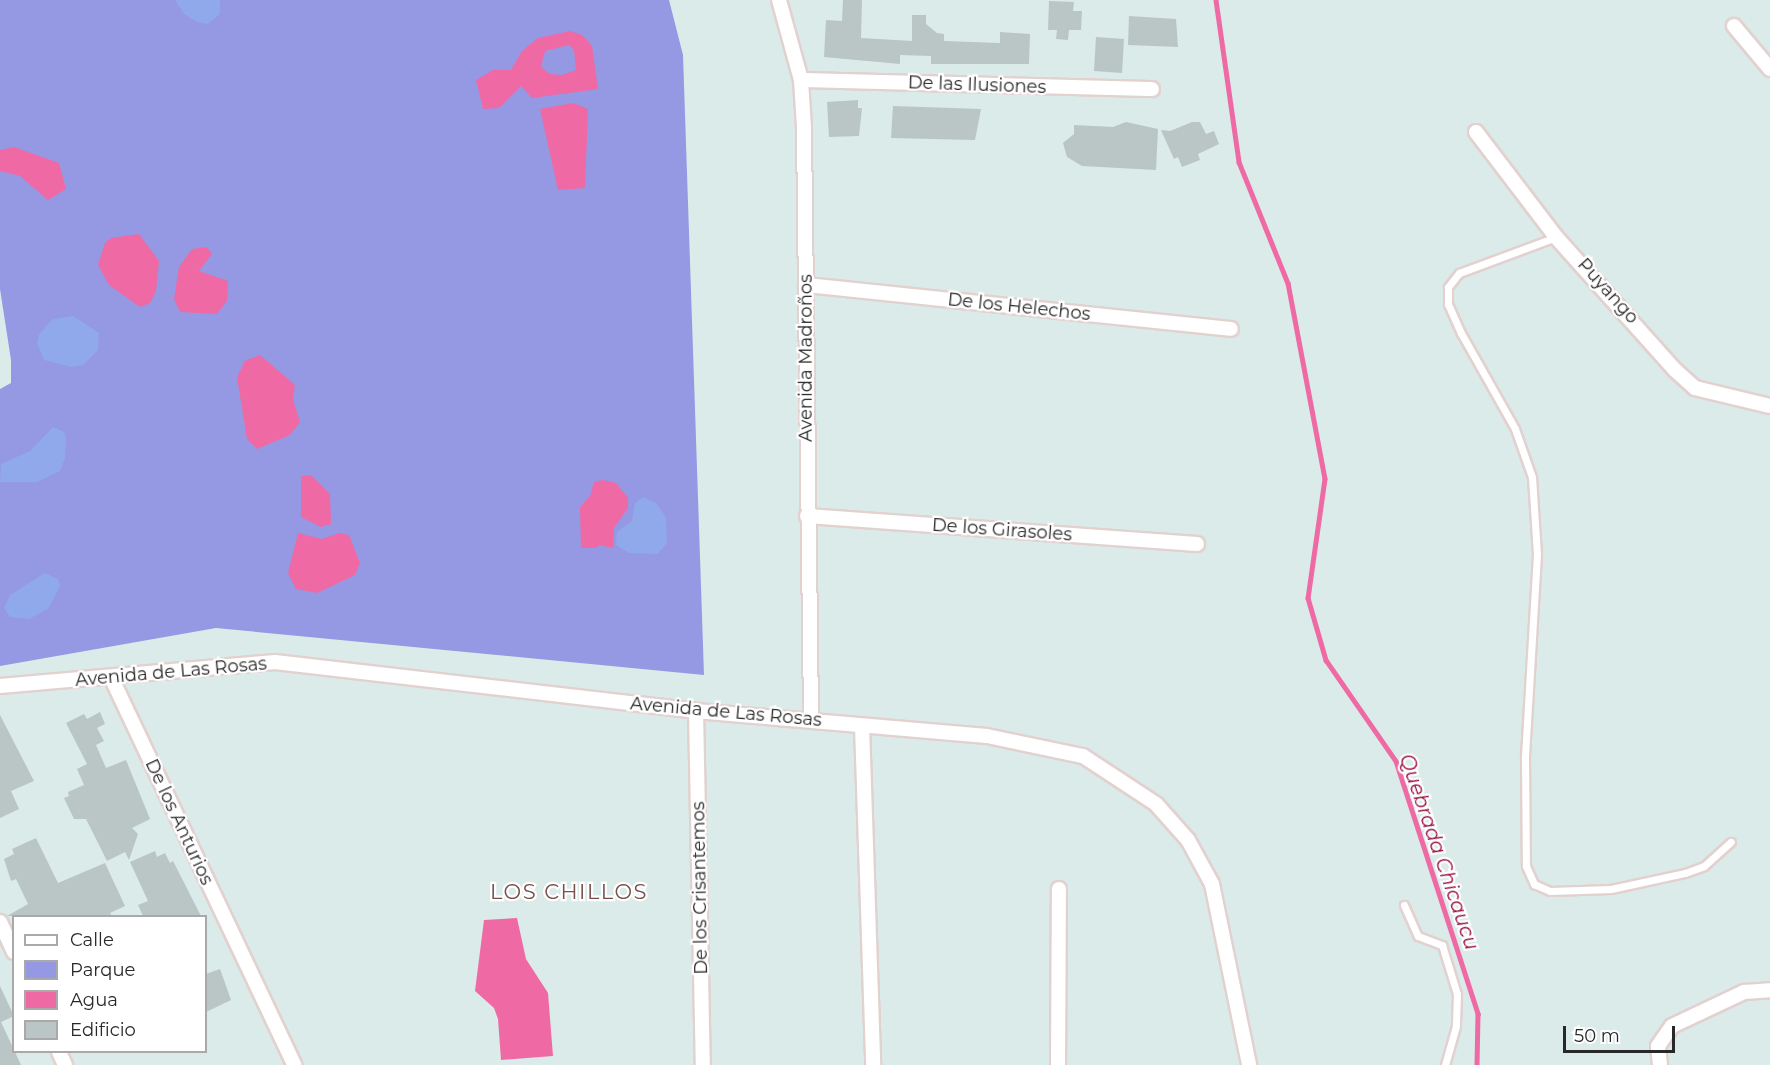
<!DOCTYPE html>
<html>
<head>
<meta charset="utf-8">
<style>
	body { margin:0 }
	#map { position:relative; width:1770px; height:1065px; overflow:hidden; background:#daebe9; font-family:Montserrat,sans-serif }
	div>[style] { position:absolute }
	.green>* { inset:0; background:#9598e3 }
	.pitch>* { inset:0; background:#90a9ea }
	.water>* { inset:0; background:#ef6aa4 }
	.stream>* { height:4.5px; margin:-2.25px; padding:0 2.25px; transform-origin:2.25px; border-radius:2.25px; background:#ef6aa4 }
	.building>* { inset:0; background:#b9c6c5 }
	.roads { filter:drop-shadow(2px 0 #e2d1cf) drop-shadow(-2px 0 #e2d1cf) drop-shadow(0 2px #e2d1cf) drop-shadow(0 -2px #e2d1cf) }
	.service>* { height:7px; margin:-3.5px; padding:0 3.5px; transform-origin:3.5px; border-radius:3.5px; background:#fff }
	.minor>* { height:14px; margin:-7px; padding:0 7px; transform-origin:7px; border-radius:7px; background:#fff }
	span { translate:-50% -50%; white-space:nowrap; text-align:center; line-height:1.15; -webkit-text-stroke:4.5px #fff; paint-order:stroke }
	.street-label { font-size:18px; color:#282828 }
	.water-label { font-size:20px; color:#990c3e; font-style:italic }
	.quarter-label { font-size:21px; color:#794f49; letter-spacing:1.5px }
	.legend { position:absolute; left:12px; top:915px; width:195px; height:138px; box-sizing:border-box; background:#fff; border:2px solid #a9a9a9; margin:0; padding:8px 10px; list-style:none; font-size:18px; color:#282828 }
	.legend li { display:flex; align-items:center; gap:12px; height:30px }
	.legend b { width:30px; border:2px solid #a9a9a9 }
	.scale { position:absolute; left:1563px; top:1026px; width:112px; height:27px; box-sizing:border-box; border:3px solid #282828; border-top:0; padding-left:8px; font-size:18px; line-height:21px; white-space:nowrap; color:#282828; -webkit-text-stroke:4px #fff; paint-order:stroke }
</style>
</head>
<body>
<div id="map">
	<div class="green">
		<i style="clip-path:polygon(0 0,669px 0,683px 55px,704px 675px,216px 628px,0 666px,0 389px,11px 383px,11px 360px,0 289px)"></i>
	</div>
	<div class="pitch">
		<i style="clip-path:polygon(175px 0,220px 0,220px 14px,208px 24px,197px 22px,184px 14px)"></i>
		<i style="clip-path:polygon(73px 316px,99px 333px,98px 350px,83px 365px,71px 367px,44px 360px,37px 343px,39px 334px,53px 319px)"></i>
		<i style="clip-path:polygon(53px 427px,64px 432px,66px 439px,65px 458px,60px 471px,37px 482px,0 482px,1px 464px,30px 451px)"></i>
		<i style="clip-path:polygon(643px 497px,656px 503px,666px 517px,667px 543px,658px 554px,629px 553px,616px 545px,617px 532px,632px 521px,635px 503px)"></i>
		<i style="clip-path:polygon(45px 573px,58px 579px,60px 586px,48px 609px,29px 619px,10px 617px,4px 608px,10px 595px)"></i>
	</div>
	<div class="water">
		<i style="clip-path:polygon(evenodd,570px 31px,582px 35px,592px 46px,598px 89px,532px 98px,521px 86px,499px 108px,483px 109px,476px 80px,493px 70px,511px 70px,522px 51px,538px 38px,570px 31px,569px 45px,574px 50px,576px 70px,562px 75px,550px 74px,541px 67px,545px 51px,569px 45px)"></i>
		<i style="clip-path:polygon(573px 103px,588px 109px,585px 188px,558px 190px,540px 109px)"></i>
		<i style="clip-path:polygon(14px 147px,59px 163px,66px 189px,48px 200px,20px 176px,0 171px,0 150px)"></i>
		<i style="clip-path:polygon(139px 234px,159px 261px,156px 291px,150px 303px,140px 307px,109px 285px,98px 265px,105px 243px,111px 238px)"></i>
		<i style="clip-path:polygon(207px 247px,212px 254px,199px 271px,228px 281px,227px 301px,217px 314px,180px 312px,174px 299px,179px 267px,192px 249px)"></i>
		<i style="clip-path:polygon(260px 355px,295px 385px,293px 400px,300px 422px,290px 435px,257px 449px,247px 439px,237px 377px,245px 361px)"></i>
		<i style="clip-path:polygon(311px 475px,330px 494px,331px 524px,321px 527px,301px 517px,301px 476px)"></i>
		<i style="clip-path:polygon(603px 480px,616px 483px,628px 498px,628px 508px,614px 528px,613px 548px,599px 545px,597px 548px,581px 548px,580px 507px,590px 496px,594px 482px)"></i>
		<i style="clip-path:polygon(298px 533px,322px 539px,339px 533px,349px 535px,360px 563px,355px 575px,317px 593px,296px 589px,288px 573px)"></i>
		<i style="clip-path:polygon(517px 918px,526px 959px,548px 993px,553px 1056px,501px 1060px,498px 1019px,494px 1008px,475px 991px,484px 920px)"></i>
	</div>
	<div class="stream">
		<i style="left:1216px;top:0;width:164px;rotate:81.9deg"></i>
		<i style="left:1239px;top:162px;width:131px;rotate:68deg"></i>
		<i style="left:1288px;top:283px;width:199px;rotate:79.3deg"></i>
		<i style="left:1325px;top:479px;width:120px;rotate:98.1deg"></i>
		<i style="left:1308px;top:598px;width:65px;rotate:73.8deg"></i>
		<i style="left:1326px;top:660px;width:123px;rotate:55.3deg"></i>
		<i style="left:1396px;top:761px;width:266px;rotate:72deg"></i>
		<i style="left:1478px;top:1014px;width:51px;rotate:91.1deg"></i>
	</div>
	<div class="building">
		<i style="clip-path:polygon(843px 0,862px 0,861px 38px,912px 41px,912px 15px,926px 15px,926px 24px,937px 33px,944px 34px,944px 41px,1000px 43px,1000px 32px,1030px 34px,1029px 64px,931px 64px,931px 56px,900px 55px,900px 64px,824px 57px,826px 20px,842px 21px)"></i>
		<i style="clip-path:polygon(1049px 1px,1074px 2px,1073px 11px,1082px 11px,1081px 30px,1069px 30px,1068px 40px,1056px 39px,1057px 30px,1048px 30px)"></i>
		<i style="clip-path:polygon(1129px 16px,1176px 19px,1178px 47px,1128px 45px)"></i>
		<i style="clip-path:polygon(1096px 37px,1124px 39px,1122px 73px,1094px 71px)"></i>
		<i style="clip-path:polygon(858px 100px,858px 108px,862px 108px,859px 136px,829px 137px,827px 102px)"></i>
		<i style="clip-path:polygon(893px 106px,981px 109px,975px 140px,891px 138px)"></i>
		<i style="clip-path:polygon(1126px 122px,1158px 129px,1156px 170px,1082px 166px,1067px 157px,1063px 143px,1074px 134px,1074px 125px,1113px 127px)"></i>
		<i style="clip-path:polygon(1192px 122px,1200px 122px,1206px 134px,1214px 131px,1219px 144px,1198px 154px,1200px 160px,1182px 167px,1178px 157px,1174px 159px,1161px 130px,1170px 131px)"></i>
		<i style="clip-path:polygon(100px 712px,105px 724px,97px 728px,104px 741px,96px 745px,106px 768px,126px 760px,150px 819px,132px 828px,138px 834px,129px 860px,125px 852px,107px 861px,86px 819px,74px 819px,64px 798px,69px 796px,68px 792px,84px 785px,77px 769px,87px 764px,66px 723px,84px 714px,87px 719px)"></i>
		<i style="clip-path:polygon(0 715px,34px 781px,11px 791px,19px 809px,0 818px)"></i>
		<i style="clip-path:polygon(36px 838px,58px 883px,105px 863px,125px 906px,110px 913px,112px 916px,7px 916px,28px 904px,16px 879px,11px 881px,4px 859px,14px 854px,12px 849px)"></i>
		<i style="clip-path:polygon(155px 851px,157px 857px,165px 853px,170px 863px,173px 861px,201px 916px,143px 916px,138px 905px,148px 901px,130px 862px)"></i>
		<i style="clip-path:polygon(220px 969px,231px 1000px,206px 1012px,206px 974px)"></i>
		<i style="clip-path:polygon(0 986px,14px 1016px,1px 1022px,21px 1065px,0 1065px)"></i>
	</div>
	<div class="roads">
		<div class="service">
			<i style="left:1556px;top:237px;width:103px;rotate:159.6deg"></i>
			<i style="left:1459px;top:273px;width:18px;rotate:128deg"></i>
			<i style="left:1448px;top:287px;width:17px;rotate:90deg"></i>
			<i style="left:1448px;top:304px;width:32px;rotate:66deg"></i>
			<i style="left:1461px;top:333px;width:110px;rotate:60.6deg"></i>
			<i style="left:1515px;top:429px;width:51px;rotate:70.5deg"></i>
			<i style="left:1532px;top:477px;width:77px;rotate:86.3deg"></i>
			<i style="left:1537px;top:554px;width:205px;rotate:93.4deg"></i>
			<i style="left:1525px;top:759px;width:107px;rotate:89.5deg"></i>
			<i style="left:1526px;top:866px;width:20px;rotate:66deg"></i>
			<i style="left:1534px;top:884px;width:17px;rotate:24deg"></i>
			<i style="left:1550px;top:891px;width:61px;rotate:-1.9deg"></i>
			<i style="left:1611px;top:889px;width:76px;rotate:-12.2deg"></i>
			<i style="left:1685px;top:873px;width:20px;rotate:-20deg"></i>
			<i style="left:1704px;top:866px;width:36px;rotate:-42deg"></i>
			<i style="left:1404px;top:905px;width:34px;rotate:66deg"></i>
			<i style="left:1418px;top:936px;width:26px;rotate:21deg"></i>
			<i style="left:1442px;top:945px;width:51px;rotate:73deg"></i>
			<i style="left:1457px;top:994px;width:32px;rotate:92deg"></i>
			<i style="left:1456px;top:1026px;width:41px;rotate:105.8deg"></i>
		</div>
		<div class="minor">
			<i style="left:779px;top:0;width:83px;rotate:74.6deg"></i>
			<i style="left:801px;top:80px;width:48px;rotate:86.4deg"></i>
			<i style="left:804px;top:128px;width:590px;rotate:89.32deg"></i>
			<i style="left:1734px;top:26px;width:56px;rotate:50.1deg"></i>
			<i style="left:801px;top:80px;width:351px;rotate:1.5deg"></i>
			<i style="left:1476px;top:132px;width:132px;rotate:52.7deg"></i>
			<i style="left:1556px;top:237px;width:178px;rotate:48.2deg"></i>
			<i style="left:1675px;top:370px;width:27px;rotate:42deg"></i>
			<i style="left:1695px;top:388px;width:77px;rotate:13.5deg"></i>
			<i style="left:806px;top:285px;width:427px;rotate:5.9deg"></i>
			<i style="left:807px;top:516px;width:391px;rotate:4.1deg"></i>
			<i style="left:111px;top:677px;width:429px;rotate:64.7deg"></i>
			<i style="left:0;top:686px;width:276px;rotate:-5deg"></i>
			<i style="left:275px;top:662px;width:424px;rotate:6.6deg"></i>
			<i style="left:696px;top:711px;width:292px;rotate:4.9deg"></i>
			<i style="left:987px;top:736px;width:98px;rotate:11.8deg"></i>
			<i style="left:1083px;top:756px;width:87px;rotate:33.3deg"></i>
			<i style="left:1156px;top:804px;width:48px;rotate:48.4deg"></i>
			<i style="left:1188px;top:840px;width:50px;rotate:61.4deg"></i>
			<i style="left:1212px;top:884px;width:185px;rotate:78.4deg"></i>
			<i style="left:696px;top:711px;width:354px;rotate:88.9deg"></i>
			<i style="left:862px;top:726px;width:339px;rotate:88.1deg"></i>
			<i style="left:0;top:922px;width:33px;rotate:65deg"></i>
			<i style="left:59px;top:1052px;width:14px;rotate:65deg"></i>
			<i style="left:1058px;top:1065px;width:176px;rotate:-89.7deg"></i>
			<i style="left:1660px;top:1065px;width:19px;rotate:-96deg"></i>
			<i style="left:1658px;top:1046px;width:24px;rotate:-55deg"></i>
			<i style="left:1672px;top:1026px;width:80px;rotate:-25.3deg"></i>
			<i style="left:1744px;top:992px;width:26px;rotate:-4deg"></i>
		</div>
	</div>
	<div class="street-label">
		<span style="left:977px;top:85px;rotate:2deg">De las Ilusiones</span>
		<span style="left:1608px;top:291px;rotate:48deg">Puyango</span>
		<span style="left:1019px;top:307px;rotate:6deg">De los Helechos</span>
		<span style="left:806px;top:358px;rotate:-90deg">Avenida Madroños</span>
		<span style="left:1002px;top:530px;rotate:4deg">De los Girasoles</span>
		<span style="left:171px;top:672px;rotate:-5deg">Avenida de Las Rosas</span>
		<span style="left:726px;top:712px;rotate:5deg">Avenida de Las Rosas</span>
		<span style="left:179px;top:822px;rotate:65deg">De los Anturios</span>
		<span style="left:700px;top:888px;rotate:-91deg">De los Crisantemos</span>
	</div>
	<div class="water-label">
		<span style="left:1439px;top:852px;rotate:71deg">Quebrada Chicaucu</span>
	</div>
	<div class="quarter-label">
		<span style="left:569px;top:892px">LOS CHILLOS</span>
	</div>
	<ul class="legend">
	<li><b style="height:8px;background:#fff"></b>Calle</li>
	<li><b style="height:16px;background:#9598e3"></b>Parque</li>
	<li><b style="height:16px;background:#ef6aa4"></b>Agua</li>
	<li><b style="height:16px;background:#b9c6c5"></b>Edificio</li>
	</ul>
	<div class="scale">50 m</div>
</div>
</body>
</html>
